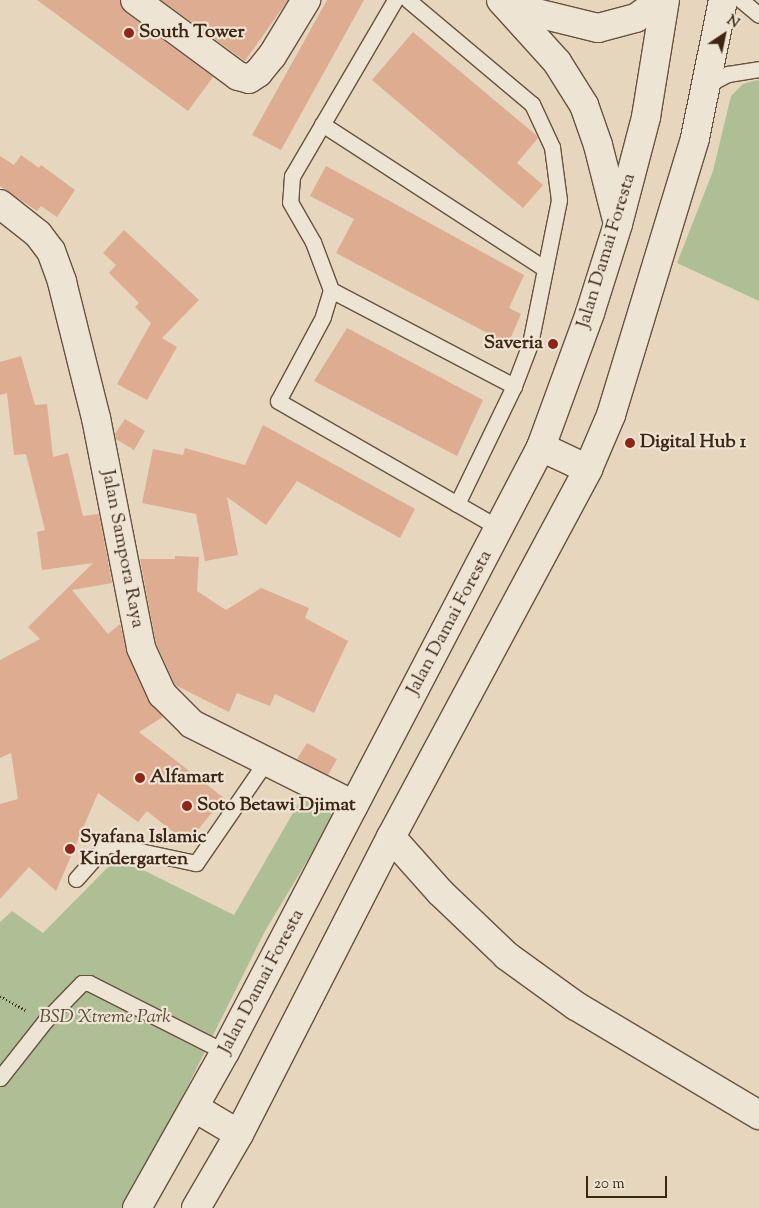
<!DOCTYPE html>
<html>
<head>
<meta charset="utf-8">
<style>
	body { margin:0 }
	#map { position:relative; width:759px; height:1208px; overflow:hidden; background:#e5d6bd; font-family:"Sorts Mill Goudy",serif }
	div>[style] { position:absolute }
	.green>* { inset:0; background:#afbf95 }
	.building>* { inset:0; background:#deac91 }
	.path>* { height:3px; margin-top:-1.5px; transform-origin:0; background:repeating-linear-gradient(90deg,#3d2614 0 1px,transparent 0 3.5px) }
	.roads { filter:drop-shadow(1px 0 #67523e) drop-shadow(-1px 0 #67523e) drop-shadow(0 1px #67523e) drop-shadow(0 -1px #67523e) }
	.lane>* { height:15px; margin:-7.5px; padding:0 7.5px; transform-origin:7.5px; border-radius:7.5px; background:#eee4d4 }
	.street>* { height:28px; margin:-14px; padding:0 14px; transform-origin:14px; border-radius:14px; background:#eee4d4 }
	.secondary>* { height:28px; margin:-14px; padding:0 14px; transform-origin:14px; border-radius:14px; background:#eee4d4 }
	.dots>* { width:14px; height:14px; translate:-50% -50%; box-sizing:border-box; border:2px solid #eee4d4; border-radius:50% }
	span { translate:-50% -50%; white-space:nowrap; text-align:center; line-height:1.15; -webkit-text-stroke:4.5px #eee4d4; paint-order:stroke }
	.poi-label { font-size:19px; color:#3d2614; font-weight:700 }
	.left { translate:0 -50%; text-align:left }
	.right { translate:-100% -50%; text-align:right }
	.street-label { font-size:19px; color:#3d2614 }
	.park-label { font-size:19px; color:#5a4c34; font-style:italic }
	.north { position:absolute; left:699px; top:10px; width:50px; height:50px; -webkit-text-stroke:4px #eee4d4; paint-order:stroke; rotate:34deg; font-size:14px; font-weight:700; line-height:20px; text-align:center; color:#3d2614 }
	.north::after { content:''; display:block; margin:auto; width:18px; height:22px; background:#3d2614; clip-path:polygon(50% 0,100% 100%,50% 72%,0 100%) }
	.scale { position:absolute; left:586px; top:1176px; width:81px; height:22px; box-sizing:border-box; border:2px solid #3d2614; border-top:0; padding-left:6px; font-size:15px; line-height:18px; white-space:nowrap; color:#3d2614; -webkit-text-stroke:4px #eee4d4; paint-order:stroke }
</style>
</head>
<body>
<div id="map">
	<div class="green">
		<i style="clip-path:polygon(757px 80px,759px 81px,759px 301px,677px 263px,713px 171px,731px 96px,743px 84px)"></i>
		<i style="clip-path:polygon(304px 794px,334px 816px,265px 931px,127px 1208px,0 1208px,0 922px,12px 911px,43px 933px,110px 865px,137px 867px,234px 915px)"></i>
	</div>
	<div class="building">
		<i style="clip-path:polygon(37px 0,120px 0,126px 13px,213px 77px,188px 111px)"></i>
		<i style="clip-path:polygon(161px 0,288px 0,245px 61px)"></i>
		<i style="clip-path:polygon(327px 0,364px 0,281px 150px,252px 135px)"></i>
		<i style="clip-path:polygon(413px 32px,536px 135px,538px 138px,517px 163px,543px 185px,523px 208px,372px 80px)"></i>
		<i style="clip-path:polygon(21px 155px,39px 168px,41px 165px,75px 190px,57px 217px,41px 206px,37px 211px,0 186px,0 156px,14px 165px)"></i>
		<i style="clip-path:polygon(326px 166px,524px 275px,509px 308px,521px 314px,508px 344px,336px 253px,354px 219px,310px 196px)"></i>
		<i style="clip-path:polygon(124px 230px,199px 300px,162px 338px,177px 347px,147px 400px,117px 384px,151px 323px,135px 307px,139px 303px,109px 273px,116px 265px,103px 253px)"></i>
		<i style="clip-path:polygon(347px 328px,483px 400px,457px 456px,314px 381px)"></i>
		<i style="clip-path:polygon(21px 356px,35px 405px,47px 404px,53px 457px,68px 453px,83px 516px,99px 514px,112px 583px,72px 590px,108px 634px,120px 624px,127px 654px,148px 700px,163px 717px,139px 732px,224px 798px,187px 843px,147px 811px,138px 822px,98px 793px,56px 891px,29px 867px,0 899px,0 804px,18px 799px,11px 753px,0 758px,0 660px,40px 639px,28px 627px,93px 563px,42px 570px,37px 532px,45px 530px,26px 454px,14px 455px,7px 393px,0 395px,0 362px)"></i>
		<i style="clip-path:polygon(125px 419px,145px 431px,134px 450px,116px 439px,115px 434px)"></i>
		<i style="clip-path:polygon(263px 425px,415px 509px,400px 538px,297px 481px,266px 525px,227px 497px,238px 555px,205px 561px,196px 514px,142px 503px,153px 449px,183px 455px,185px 448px,245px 465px)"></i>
		<i style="clip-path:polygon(175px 556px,199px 557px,197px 591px,226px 610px,261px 588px,309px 608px,305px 618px,348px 641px,314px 713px,275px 694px,270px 706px,237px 693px,229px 712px,175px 685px,156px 643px,140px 559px,175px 559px)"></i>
		<i style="clip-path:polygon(307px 743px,337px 759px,328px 775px,297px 759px)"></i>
	</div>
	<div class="path">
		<i style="left:0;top:996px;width:31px;rotate:29deg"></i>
	</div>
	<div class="roads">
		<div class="lane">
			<i style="left:395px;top:0;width:204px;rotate:120.3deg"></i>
			<i style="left:292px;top:176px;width:26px;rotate:94deg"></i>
			<i style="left:290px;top:202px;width:46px;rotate:60.1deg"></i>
			<i style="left:313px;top:242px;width:51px;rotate:69.4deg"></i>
			<i style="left:331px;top:290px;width:28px;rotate:107deg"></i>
			<i style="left:323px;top:317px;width:95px;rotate:118.2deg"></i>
			<i style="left:278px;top:401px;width:255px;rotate:29.9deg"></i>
			<i style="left:408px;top:0;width:162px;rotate:40deg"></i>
			<i style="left:532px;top:104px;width:47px;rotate:65.1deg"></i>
			<i style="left:552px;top:147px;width:53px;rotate:82.5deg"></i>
			<i style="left:559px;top:200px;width:147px;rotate:101.4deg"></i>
			<i style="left:530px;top:344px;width:45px;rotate:110.9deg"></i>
			<i style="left:514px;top:386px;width:131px;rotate:115.8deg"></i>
			<i style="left:741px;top:0;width:23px;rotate:40deg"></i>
			<i style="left:705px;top:86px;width:26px;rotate:-28deg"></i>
			<i style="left:728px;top:74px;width:31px;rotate:-9deg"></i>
			<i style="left:322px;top:124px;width:266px;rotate:33deg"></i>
			<i style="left:331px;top:290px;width:207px;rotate:27.7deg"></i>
			<i style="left:76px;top:879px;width:47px;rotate:-48.5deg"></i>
			<i style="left:107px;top:844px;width:91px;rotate:12.1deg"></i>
			<i style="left:196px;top:863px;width:124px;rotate:-55.5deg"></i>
			<i style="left:0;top:1078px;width:73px;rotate:-51.7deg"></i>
			<i style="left:45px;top:1021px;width:53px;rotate:-45.8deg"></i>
			<i style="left:82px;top:983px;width:7px"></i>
			<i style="left:89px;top:983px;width:153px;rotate:26.9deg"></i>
		</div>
		<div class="street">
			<i style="left:135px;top:0;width:128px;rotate:36.4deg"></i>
			<i style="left:238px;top:76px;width:11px;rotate:15deg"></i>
			<i style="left:249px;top:79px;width:11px;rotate:-34deg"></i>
			<i style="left:258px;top:73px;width:22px;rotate:-51deg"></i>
			<i style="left:272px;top:56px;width:66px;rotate:-58.7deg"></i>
			<i style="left:501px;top:0;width:84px;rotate:47.9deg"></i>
			<i style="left:557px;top:62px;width:51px;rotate:57.9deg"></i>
			<i style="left:584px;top:105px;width:42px;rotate:70.7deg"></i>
			<i style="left:598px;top:145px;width:81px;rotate:75.8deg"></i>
			<i style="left:508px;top:6px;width:93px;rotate:13.7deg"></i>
			<i style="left:598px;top:28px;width:39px;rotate:-15deg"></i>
			<i style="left:636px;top:18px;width:31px;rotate:-36deg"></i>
			<i style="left:0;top:204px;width:48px;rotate:38.3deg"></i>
			<i style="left:38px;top:234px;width:21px;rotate:53deg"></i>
			<i style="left:51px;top:251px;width:33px;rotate:70deg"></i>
			<i style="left:62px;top:282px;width:140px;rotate:76deg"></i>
			<i style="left:96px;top:418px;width:234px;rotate:78.9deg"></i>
			<i style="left:141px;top:648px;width:51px;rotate:65.5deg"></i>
			<i style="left:162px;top:694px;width:42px;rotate:45deg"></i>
			<i style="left:192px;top:724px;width:181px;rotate:26.6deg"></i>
			<i style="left:391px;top:837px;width:74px;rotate:48.3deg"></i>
			<i style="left:440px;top:892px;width:93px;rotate:43.7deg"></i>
			<i style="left:507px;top:956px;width:85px;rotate:35.9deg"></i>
			<i style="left:576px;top:1006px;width:213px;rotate:30.8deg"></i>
		</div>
		<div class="secondary">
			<i style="left:541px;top:447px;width:52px;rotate:25.1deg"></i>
			<i style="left:195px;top:1108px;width:51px;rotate:30.6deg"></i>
			<i style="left:137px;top:1208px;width:179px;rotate:-60.6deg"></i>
			<i style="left:225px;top:1052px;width:683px;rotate:-62.42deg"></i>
			<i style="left:541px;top:447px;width:143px;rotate:-69.9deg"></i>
			<i style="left:590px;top:313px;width:93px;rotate:-72.5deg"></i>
			<i style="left:618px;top:224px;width:111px;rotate:-75.3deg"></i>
			<i style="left:646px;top:117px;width:119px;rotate:-80.8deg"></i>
			<i style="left:196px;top:1208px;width:86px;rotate:-59.8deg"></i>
			<i style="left:239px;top:1134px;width:334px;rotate:-62.9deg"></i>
			<i style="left:391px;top:837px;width:417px;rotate:-61.8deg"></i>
			<i style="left:588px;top:469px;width:59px;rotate:-66.9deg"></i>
			<i style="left:611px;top:415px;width:289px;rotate:-73.1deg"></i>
			<i style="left:695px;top:138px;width:141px;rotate:-78.5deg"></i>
		</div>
	</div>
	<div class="dots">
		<i style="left:129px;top:33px;background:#8f2418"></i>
		<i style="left:553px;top:344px;background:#8f2418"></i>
		<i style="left:630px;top:443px;background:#8f2418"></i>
		<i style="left:140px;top:778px;background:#8f2418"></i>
		<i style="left:187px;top:806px;background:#8f2418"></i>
		<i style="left:70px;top:849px;background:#8f2418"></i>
	</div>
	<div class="poi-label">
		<span class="left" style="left:139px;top:33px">South Tower</span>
		<span class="right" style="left:543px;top:344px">Saveria</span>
		<span class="left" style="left:640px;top:443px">Digital Hub 1</span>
		<span class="left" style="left:150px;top:778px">Alfamart</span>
		<span class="left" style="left:197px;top:806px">Soto Betawi Djimat</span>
		<span class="left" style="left:80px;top:849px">Syafana Islamic<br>Kindergarten</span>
	</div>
	<div class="street-label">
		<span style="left:607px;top:251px;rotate:-73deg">Jalan Damai Foresta</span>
		<span style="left:122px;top:549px;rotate:79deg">Jalan Sampora Raya</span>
		<span style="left:450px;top:623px;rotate:-62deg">Jalan Damai Foresta</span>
		<span style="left:262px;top:982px;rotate:-62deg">Jalan Damai Foresta</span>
	</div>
	<div class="park-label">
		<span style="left:105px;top:1018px">BSD Xtreme Park</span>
	</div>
	<div class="north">N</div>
	<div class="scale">20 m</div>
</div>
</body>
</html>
